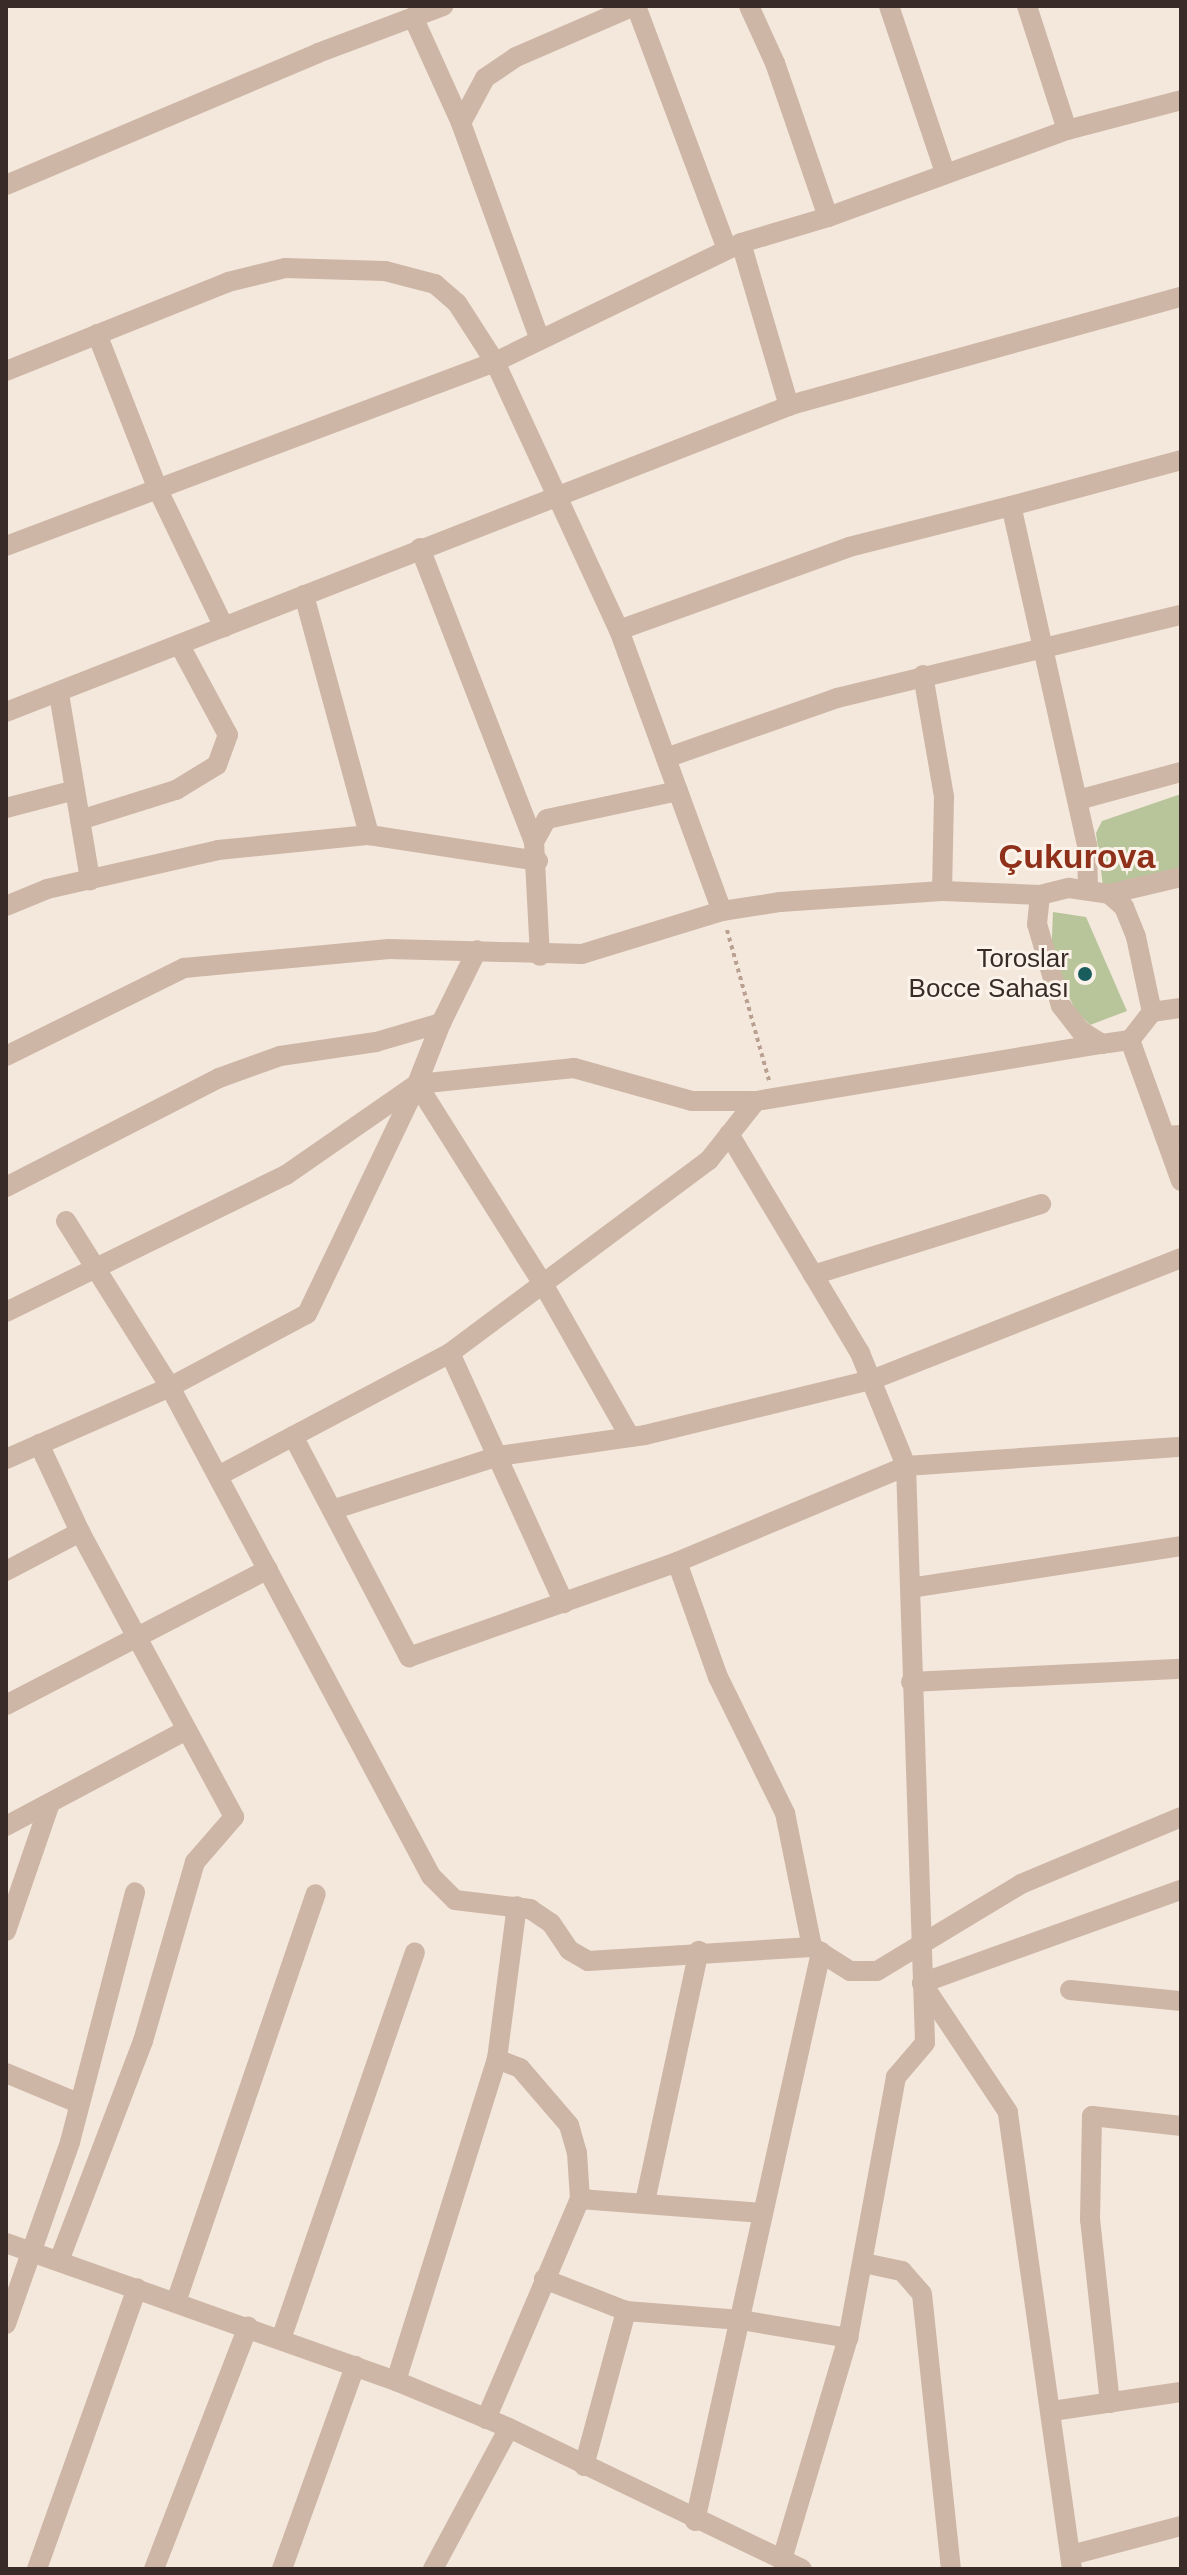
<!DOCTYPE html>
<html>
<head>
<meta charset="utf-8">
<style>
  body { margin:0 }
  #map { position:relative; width:1187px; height:2575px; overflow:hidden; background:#f4e7dc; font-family:Helvetica,sans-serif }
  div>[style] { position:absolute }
  .green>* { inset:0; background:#b8c59a }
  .path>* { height:4px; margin-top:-2px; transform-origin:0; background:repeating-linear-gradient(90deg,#b9a090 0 4px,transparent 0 8px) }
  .minor>* { height:20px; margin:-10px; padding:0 10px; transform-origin:10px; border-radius:10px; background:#cdb6a6 }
  .tertiary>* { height:20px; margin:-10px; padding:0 10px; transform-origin:10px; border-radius:10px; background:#cdb6a6 }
  .dots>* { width:22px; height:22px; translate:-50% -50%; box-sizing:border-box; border:4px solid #fbf2e9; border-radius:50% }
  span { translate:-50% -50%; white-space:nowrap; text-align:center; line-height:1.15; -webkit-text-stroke:6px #fbf2e9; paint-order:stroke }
  .poi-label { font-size:26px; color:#392c28 }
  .right { translate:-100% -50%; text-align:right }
  .district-label { font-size:34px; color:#8f301a; font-weight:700 }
  .frame { position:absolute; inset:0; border:8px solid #392c28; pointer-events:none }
</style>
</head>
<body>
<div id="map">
  <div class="green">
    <i style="clip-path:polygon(1181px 794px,1181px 878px,1103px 886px,1096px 833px,1102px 821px)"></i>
    <i style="clip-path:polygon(1053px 912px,1086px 917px,1127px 1011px,1090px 1025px,1076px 1011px,1051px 961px)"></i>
  </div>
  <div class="path">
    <i style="left:727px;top:930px;width:156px;rotate:74.4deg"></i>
  </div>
  <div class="minor">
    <i style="left:636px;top:6px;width:259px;rotate:69.5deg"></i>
    <i style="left:749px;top:6px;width:63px;rotate:65.5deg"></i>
    <i style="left:775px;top:63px;width:163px;rotate:71deg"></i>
    <i style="left:889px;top:6px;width:175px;rotate:71.4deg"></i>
    <i style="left:1027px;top:6px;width:130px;rotate:72.1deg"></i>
    <i style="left:413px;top:17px;width:116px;rotate:65.6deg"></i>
    <i style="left:461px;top:123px;width:231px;rotate:70deg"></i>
    <i style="left:461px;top:123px;width:51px;rotate:-61.9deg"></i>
    <i style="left:485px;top:78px;width:37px;rotate:-34deg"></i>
    <i style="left:516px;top:57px;width:129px;rotate:-23.4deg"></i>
    <i style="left:6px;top:185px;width:339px;rotate:-22.9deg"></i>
    <i style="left:318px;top:53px;width:134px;rotate:-20.6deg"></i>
    <i style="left:741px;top:243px;width:170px;rotate:73.6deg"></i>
    <i style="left:97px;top:334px;width:170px;rotate:68.6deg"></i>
    <i style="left:159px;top:492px;width:150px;rotate:64.3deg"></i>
    <i style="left:6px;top:371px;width:239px;rotate:-21.8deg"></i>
    <i style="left:228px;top:282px;width:59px;rotate:-13.8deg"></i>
    <i style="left:285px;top:268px;width:100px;rotate:1.7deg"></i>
    <i style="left:385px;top:271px;width:52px;rotate:14.6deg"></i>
    <i style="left:435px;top:284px;width:29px;rotate:41deg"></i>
    <i style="left:457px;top:303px;width:70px;rotate:57.2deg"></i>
    <i style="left:495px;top:362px;width:295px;rotate:65.2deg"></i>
    <i style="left:619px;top:630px;width:299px;rotate:69.9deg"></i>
    <i style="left:6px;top:546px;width:522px;rotate:-20.62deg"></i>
    <i style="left:495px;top:362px;width:273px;rotate:-25.8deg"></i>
    <i style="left:741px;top:243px;width:91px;rotate:-16.6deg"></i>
    <i style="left:828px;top:217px;width:254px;rotate:-20deg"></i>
    <i style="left:1067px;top:130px;width:118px;rotate:-14.7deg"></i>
    <i style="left:420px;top:548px;width:315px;rotate:68.8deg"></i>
    <i style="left:534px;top:842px;width:114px;rotate:87deg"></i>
    <i style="left:304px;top:595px;width:249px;rotate:74.8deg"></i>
    <i style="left:619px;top:630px;width:245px;rotate:-19.8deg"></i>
    <i style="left:849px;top:547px;width:167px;rotate:-14.2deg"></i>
    <i style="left:923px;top:675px;width:124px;rotate:80.2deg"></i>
    <i style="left:944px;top:797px;width:94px;rotate:91.2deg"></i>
    <i style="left:59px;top:694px;width:189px;rotate:80.5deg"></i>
    <i style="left:666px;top:758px;width:181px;rotate:-19.3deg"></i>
    <i style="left:837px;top:698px;width:354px;rotate:-13.6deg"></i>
    <i style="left:6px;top:808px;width:71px;rotate:-14.6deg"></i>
    <i style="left:80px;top:820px;width:101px;rotate:-17.4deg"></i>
    <i style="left:176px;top:790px;width:48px;rotate:-31.4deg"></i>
    <i style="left:217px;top:765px;width:32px;rotate:-70deg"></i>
    <i style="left:228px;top:735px;width:101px;rotate:-118.3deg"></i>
    <i style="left:534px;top:842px;width:26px;rotate:-61deg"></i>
    <i style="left:547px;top:819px;width:134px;rotate:-12.1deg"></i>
    <i style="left:6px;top:906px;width:44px;rotate:-22.5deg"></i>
    <i style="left:47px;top:889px;width:175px;rotate:-12.8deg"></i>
    <i style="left:218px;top:850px;width:152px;rotate:-5.7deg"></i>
    <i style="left:369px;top:835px;width:171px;rotate:8.7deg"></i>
    <i style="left:1152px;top:1012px;width:29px;rotate:-8deg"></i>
    <i style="left:6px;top:1056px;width:199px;rotate:-26.3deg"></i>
    <i style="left:184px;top:968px;width:206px;rotate:-5.3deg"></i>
    <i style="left:389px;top:949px;width:193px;rotate:1.5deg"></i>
    <i style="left:582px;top:954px;width:146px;rotate:-17.1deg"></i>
    <i style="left:722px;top:911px;width:59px;rotate:-8.8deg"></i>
    <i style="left:780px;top:902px;width:162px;rotate:-3.9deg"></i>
    <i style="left:942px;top:891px;width:98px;rotate:2.3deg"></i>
    <i style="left:729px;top:1134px;width:255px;rotate:59.1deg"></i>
    <i style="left:860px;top:1353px;width:122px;rotate:67.8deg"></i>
    <i style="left:906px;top:1466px;width:577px;rotate:88.11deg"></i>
    <i style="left:925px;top:2043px;width:45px;rotate:130.5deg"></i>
    <i style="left:896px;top:2077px;width:265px;rotate:100.4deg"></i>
    <i style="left:848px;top:2338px;width:232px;rotate:106.6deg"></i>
    <i style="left:1165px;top:1136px;width:16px;rotate:-4deg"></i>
    <i style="left:6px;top:1187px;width:239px;rotate:-27.1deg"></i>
    <i style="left:219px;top:1078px;width:65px;rotate:-19.8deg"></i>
    <i style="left:280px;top:1056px;width:97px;rotate:-8.3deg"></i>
    <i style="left:376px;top:1042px;width:68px;rotate:-16.3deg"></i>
    <i style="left:441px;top:1023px;width:81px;rotate:-63.7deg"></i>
    <i style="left:66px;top:1221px;width:196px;rotate:57.9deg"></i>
    <i style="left:170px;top:1387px;width:554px;rotate:61.91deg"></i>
    <i style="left:431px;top:1876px;width:34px;rotate:45deg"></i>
    <i style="left:455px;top:1900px;width:76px;rotate:6.8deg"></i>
    <i style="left:530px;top:1909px;width:25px;rotate:34deg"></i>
    <i style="left:551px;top:1923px;width:32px;rotate:56deg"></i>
    <i style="left:569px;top:1950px;width:22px;rotate:30deg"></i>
    <i style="left:588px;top:1961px;width:224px;rotate:-3.6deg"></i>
    <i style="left:812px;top:1947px;width:45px;rotate:32.3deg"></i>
    <i style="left:850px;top:1971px;width:27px"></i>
    <i style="left:877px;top:1971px;width:168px;rotate:-31.1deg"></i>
    <i style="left:1021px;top:1884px;width:173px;rotate:-22.7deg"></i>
    <i style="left:813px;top:1275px;width:239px;rotate:-17.3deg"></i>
    <i style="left:6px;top:1312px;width:312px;rotate:-26.1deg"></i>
    <i style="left:286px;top:1175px;width:160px;rotate:-34.8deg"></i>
    <i style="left:417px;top:1084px;width:66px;rotate:-68.5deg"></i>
    <i style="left:450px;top:1353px;width:275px;rotate:65.5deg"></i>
    <i style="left:293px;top:1436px;width:250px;rotate:62.3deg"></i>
    <i style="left:409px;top:1657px;width:284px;rotate:-19.5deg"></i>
    <i style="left:677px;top:1562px;width:248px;rotate:-22.7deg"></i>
    <i style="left:906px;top:1466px;width:276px;rotate:-4deg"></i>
    <i style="left:630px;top:1437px;width:176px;rotate:-119.6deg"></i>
    <i style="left:543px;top:1284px;width:236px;rotate:-122.2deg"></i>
    <i style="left:417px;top:1084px;width:158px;rotate:-5.8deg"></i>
    <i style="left:574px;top:1068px;width:123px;rotate:15.6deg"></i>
    <i style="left:692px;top:1101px;width:64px"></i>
    <i style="left:756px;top:1101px;width:351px;rotate:-9.4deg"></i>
    <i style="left:39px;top:1444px;width:97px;rotate:65deg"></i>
    <i style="left:80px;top:1532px;width:324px;rotate:61.6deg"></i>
    <i style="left:234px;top:1817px;width:60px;rotate:130.9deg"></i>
    <i style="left:195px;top:1862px;width:186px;rotate:106.2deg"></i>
    <i style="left:143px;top:2041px;width:235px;rotate:110.9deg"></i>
    <i style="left:6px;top:1459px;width:179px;rotate:-23.7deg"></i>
    <i style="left:170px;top:1387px;width:155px;rotate:-28.1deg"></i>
    <i style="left:307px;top:1314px;width:255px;rotate:-64.4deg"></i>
    <i style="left:218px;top:1476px;width:263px;rotate:-27.9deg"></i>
    <i style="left:450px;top:1353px;width:323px;rotate:-36.7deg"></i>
    <i style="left:709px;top:1160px;width:75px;rotate:-51.5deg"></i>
    <i style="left:332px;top:1510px;width:175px;rotate:-18deg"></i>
    <i style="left:498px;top:1456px;width:148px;rotate:-8.1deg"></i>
    <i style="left:645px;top:1435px;width:236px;rotate:-13.7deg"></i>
    <i style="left:874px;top:1379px;width:330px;rotate:-21.5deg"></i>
    <i style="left:677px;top:1562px;width:122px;rotate:70.4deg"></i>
    <i style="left:718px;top:1677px;width:152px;rotate:63.8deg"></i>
    <i style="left:785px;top:1813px;width:137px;rotate:78.6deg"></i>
    <i style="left:6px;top:1571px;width:84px;rotate:-27.8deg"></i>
    <i style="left:910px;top:1588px;width:274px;rotate:-8.8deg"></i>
    <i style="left:911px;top:1682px;width:270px;rotate:-2.8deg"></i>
    <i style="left:6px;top:1705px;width:295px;rotate:-27.4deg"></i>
    <i style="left:6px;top:1826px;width:203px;rotate:-28deg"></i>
    <i style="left:6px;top:1931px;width:135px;rotate:-71deg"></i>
    <i style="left:1070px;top:1990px;width:112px;rotate:5.7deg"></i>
    <i style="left:6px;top:2073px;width:78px;rotate:22.6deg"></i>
    <i style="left:580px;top:2199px;width:183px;rotate:4.4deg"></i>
    <i style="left:645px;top:2202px;width:257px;rotate:-77.9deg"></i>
    <i style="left:6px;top:2243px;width:414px;rotate:19.5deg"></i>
    <i style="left:396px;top:2381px;width:122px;rotate:22.6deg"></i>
    <i style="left:509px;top:2428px;width:325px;rotate:25.7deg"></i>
    <i style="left:864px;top:2263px;width:39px;rotate:12deg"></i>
    <i style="left:902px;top:2271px;width:30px;rotate:49deg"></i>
    <i style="left:922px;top:2294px;width:277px;rotate:84deg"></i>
    <i style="left:544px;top:2279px;width:88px;rotate:21.3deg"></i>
    <i style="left:626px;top:2311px;width:115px;rotate:4.5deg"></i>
    <i style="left:741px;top:2320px;width:109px;rotate:9.5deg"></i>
    <i style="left:176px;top:2302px;width:431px;rotate:-71.1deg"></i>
    <i style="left:6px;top:2324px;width:193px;rotate:-70.6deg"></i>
    <i style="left:70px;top:2142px;width:258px;rotate:-75.4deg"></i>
    <i style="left:281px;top:2339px;width:409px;rotate:-70.9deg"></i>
    <i style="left:396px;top:2381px;width:337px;rotate:-72.6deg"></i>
    <i style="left:497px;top:2059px;width:154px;rotate:-82.6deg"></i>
    <i style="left:1110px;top:2403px;width:184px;rotate:-96.2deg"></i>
    <i style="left:1090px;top:2220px;width:104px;rotate:-88.9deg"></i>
    <i style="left:1092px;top:2116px;width:90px;rotate:6.4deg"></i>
    <i style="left:1052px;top:2411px;width:130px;rotate:-8.4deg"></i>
    <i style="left:486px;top:2419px;width:239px;rotate:-66.9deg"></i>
    <i style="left:580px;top:2199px;width:46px;rotate:-93.7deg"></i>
    <i style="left:577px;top:2153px;width:29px;rotate:-106deg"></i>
    <i style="left:569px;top:2125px;width:75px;rotate:-130.7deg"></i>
    <i style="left:520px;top:2068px;width:25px;rotate:-159deg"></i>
    <i style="left:584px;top:2466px;width:161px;rotate:-74.8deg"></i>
    <i style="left:695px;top:2521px;width:583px;rotate:-77.51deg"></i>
    <i style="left:1071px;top:2555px;width:114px;rotate:-14.8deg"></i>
    <i style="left:37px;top:2569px;width:298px;rotate:-70.4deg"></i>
    <i style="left:154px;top:2569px;width:260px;rotate:-68.8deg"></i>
    <i style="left:282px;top:2569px;width:216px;rotate:-70.2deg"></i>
    <i style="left:433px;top:2569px;width:160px;rotate:-61.7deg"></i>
    <i style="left:1072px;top:2569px;width:461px;rotate:-98deg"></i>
    <i style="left:1008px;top:2112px;width:155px;rotate:-123.7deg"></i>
    <i style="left:922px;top:1983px;width:275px;rotate:-19.8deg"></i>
  </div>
  <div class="tertiary">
    <i style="left:6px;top:712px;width:846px;rotate:-21.35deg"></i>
    <i style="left:794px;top:404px;width:402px;rotate:-15.5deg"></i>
    <i style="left:1078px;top:800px;width:107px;rotate:-15.2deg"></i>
    <i style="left:1069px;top:888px;width:40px;rotate:8.5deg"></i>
    <i style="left:1109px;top:894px;width:20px;rotate:41deg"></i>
    <i style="left:1124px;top:907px;width:32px;rotate:68deg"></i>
    <i style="left:1136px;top:937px;width:77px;rotate:78deg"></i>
    <i style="left:1152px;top:1012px;width:36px;rotate:128deg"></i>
    <i style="left:1130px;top:1040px;width:28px;rotate:172deg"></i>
    <i style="left:1102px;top:1044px;width:26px;rotate:-148deg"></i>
    <i style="left:1080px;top:1030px;width:31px;rotate:-128deg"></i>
    <i style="left:1061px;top:1006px;width:85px;rotate:-106.3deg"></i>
    <i style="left:1037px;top:924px;width:29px;rotate:-84deg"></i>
    <i style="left:1040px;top:895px;width:30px;rotate:-14deg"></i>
    <i style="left:1088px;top:889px;width:44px;rotate:-91.3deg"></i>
    <i style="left:1087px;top:845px;width:347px;rotate:-102.6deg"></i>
    <i style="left:1011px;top:506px;width:176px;rotate:-15.1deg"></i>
    <i style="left:1109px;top:894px;width:74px;rotate:-13.3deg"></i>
    <i style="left:1130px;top:1040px;width:150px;rotate:70.1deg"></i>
  </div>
  <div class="dots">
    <i style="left:1085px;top:974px;background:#195d5e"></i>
  </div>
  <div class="poi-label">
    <span class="right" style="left:1069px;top:974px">Toroslar<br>Bocce Sahası</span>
  </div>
  <div class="district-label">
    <span style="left:1077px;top:857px">Çukurova</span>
  </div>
  <div class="frame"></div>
</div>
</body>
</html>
